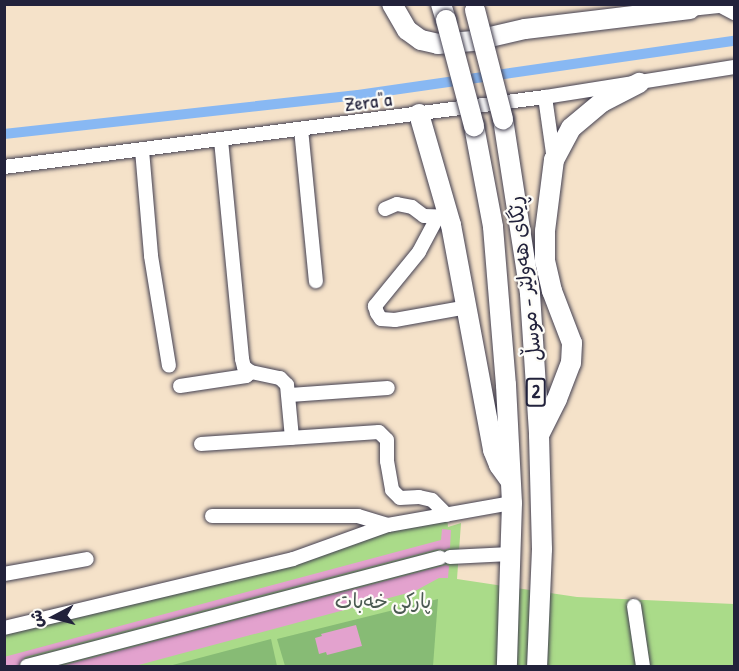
<!DOCTYPE html>
<html>
<head>
<meta charset="utf-8">
<style>
  body { margin:0 }
  #map { position:relative; width:739px; height:671px; overflow:hidden; background:#f5e2c9; font-family:"Patrick Hand","Playpen Sans Arabic",sans-serif }
  div>[style] { position:absolute }
  .green>* { inset:0; background:#aadb89 }
  .forest>* { inset:0; background:#87bb75 }
  .canal>* { height:10px; margin:-5px; padding:0 5px; transform-origin:5px; border-radius:5px; background:#88b8f3 }
  .building>* { inset:0; background:#e3a2ce }
  .roads { filter:drop-shadow(0 0 2px #423f50) drop-shadow(0 0 2px #423f50) }
  .minor>* { height:14px; margin:-7px; padding:0 7px; transform-origin:7px; border-radius:7px; background:#fff }
  .highway>* { height:20px; margin:-10px; padding:0 10px; transform-origin:10px; border-radius:10px; background:#fff }
  .bridges { filter:drop-shadow(0 0 2px #423f50) drop-shadow(0 0 2px #423f50) }
  .highway-bridge>* { height:20px; margin:-10px; padding:0 10px; transform-origin:10px; border-radius:10px; background:#fff }
  span { translate:-50% -50%; white-space:nowrap; text-align:center; line-height:1.15; -webkit-text-stroke:4.5px #fdfcf7; paint-order:stroke }
  .shield-label span { padding:2px 4px; background:#fdfcf7; border:2px solid; border-radius:4px; -webkit-text-stroke-width:0 }
  .shield-label { font-size:18px; color:#22223b; font-weight:700 }
  .street-label { font-size:20px; color:#22223b }
  .park-label { font-size:20px; color:#4b5a52 }
  .frame { position:absolute; inset:0; border:6px solid #22223b; pointer-events:none }
  .north { position:absolute; left:24px; top:587px; width:60px; height:60px; -webkit-text-stroke:4px #fdfcf7; paint-order:stroke; rotate:264deg; font-size:16px; font-weight:700; line-height:24px; text-align:center; color:#22223b }
  .north::after { content:''; display:block; margin:auto; width:21px; height:27px; background:#22223b; clip-path:polygon(50% 0,100% 100%,50% 72%,0 100%) }
</style>
</head>
<body>
<div id="map">
  <div class="green">
    <i style="clip-path:polygon(447px 515px,448px 527px,461px 523px,457px 579px,577px 597px,734px 604px,734px 666px,5px 666px,5px 629px)"></i>
  </div>
  <div class="forest">
    <i style="clip-path:polygon(438px 599px,433px 666px,285px 666px,277px 639px)"></i>
    <i style="clip-path:polygon(271px 639px,277px 666px,169px 666px)"></i>
  </div>
  <div class="canal">
    <i style="left:4px;top:134px;width:356px;rotate:-6.3deg"></i>
    <i style="left:358px;top:95px;width:380px;rotate:-8.2deg"></i>
  </div>
  <div class="building">
    <i style="clip-path:polygon(442px 529px,451px 530px,450px 548px,444px 550px,438px 549px,25px 657px,18px 666px,4px 666px,4px 657px,441px 540px)"></i>
    <i style="clip-path:polygon(446px 565px,449px 566px,448px 578px,439px 578px,415px 591px,135px 666px,61px 666px)"></i>
    <i style="clip-path:polygon(356px 625px,362px 646px,327px 655px,326px 652px,319px 654px,315px 638px,322px 636px,321px 634px)"></i>
  </div>
  <div class="roads">
    <div class="minor">
      <i style="left:690px;top:9px;width:31px;rotate:-6deg"></i>
      <i style="left:721px;top:6px;width:15px;rotate:28deg"></i>
      <i style="left:545px;top:97px;width:64px;rotate:81.9deg"></i>
      <i style="left:301px;top:129px;width:153px;rotate:84.4deg"></i>
      <i style="left:221px;top:140px;width:220px;rotate:84.5deg"></i>
      <i style="left:242px;top:359px;width:8px;rotate:76deg"></i>
      <i style="left:244px;top:367px;width:9px;rotate:36deg"></i>
      <i style="left:251px;top:372px;width:30px;rotate:12deg"></i>
      <i style="left:280px;top:378px;width:10px;rotate:45deg"></i>
      <i style="left:287px;top:385px;width:53px;rotate:84.6deg"></i>
      <i style="left:142px;top:150px;width:106px;rotate:85.1deg"></i>
      <i style="left:151px;top:256px;width:111px;rotate:80.7deg"></i>
      <i style="left:4px;top:167px;width:546px;rotate:-7.37deg"></i>
      <i style="left:545px;top:97px;width:191px;rotate:-9deg"></i>
      <i style="left:385px;top:209px;width:13px;rotate:-23deg"></i>
      <i style="left:397px;top:204px;width:15px;rotate:11deg"></i>
      <i style="left:412px;top:207px;width:15px;rotate:37deg"></i>
      <i style="left:424px;top:216px;width:23px;rotate:2deg"></i>
      <i style="left:437px;top:218px;width:38px;rotate:118deg"></i>
      <i style="left:419px;top:252px;width:70px;rotate:129.2deg"></i>
      <i style="left:375px;top:306px;width:7px;rotate:74deg"></i>
      <i style="left:377px;top:313px;width:7px;rotate:56deg"></i>
      <i style="left:381px;top:319px;width:14px;rotate:4deg"></i>
      <i style="left:395px;top:320px;width:73px;rotate:-10.2deg"></i>
      <i style="left:180px;top:386px;width:67px;rotate:-8.6deg"></i>
      <i style="left:246px;top:376px;width:6px;rotate:-39deg"></i>
      <i style="left:290px;top:395px;width:98px;rotate:-4.1deg"></i>
      <i style="left:201px;top:444px;width:178px;rotate:-3.9deg"></i>
      <i style="left:379px;top:432px;width:11px;rotate:45deg"></i>
      <i style="left:387px;top:440px;width:21px;rotate:90deg"></i>
      <i style="left:387px;top:461px;width:29px;rotate:80deg"></i>
      <i style="left:392px;top:490px;width:11px;rotate:45deg"></i>
      <i style="left:400px;top:498px;width:19px;rotate:-3deg"></i>
      <i style="left:419px;top:497px;width:13px;rotate:13deg"></i>
      <i style="left:432px;top:500px;width:21px;rotate:45deg"></i>
      <i style="left:212px;top:516px;width:146px"></i>
      <i style="left:358px;top:516px;width:31px;rotate:17deg"></i>
      <i style="left:450px;top:557px;width:60px;rotate:-2.9deg"></i>
      <i style="left:4px;top:574px;width:84px;rotate:-10.2deg"></i>
      <i style="left:634px;top:606px;width:61px;rotate:81.5deg"></i>
      <i style="left:4px;top:628px;width:297px;rotate:-13.4deg"></i>
      <i style="left:293px;top:559px;width:101px;rotate:-19.7deg"></i>
      <i style="left:388px;top:525px;width:126px;rotate:-10.1deg"></i>
      <i style="left:27px;top:666px;width:427px;rotate:-14.7deg"></i>
    </div>
    <div class="highway">
      <i style="left:392px;top:4px;width:30px;rotate:60deg"></i>
      <i style="left:407px;top:30px;width:17px;rotate:36deg"></i>
      <i style="left:421px;top:40px;width:17px;rotate:13deg"></i>
      <i style="left:438px;top:44px;width:35px;rotate:-5deg"></i>
      <i style="left:473px;top:41px;width:53px;rotate:-13deg"></i>
      <i style="left:525px;top:29px;width:166px;rotate:-6.9deg"></i>
      <i style="left:441px;top:4px;width:17px;rotate:73deg"></i>
      <i style="left:419px;top:114px;width:116px;rotate:73.9deg"></i>
      <i style="left:451px;top:225px;width:229px;rotate:79.4deg"></i>
      <i style="left:493px;top:450px;width:16px;rotate:68deg"></i>
      <i style="left:499px;top:465px;width:17px;rotate:54deg"></i>
      <i style="left:503px;top:119px;width:177px;rotate:81.2deg"></i>
      <i style="left:530px;top:294px;width:141px;rotate:86.3deg"></i>
      <i style="left:539px;top:435px;width:114px;rotate:88.5deg"></i>
      <i style="left:542px;top:549px;width:117px;rotate:92.4deg"></i>
      <i style="left:474px;top:126px;width:103px;rotate:79.3deg"></i>
      <i style="left:493px;top:227px;width:159px;rotate:85.3deg"></i>
      <i style="left:506px;top:385px;width:118px;rotate:87.1deg"></i>
      <i style="left:512px;top:503px;width:163px;rotate:91.8deg"></i>
      <i style="left:539px;top:435px;width:40px;rotate:-63.4deg"></i>
      <i style="left:557px;top:399px;width:39px;rotate:-69deg"></i>
      <i style="left:571px;top:363px;width:20px;rotate:-87deg"></i>
      <i style="left:572px;top:343px;width:56px;rotate:-111deg"></i>
      <i style="left:552px;top:291px;width:31px;rotate:-103deg"></i>
      <i style="left:545px;top:261px;width:30px;rotate:-90deg"></i>
      <i style="left:545px;top:231px;width:72px;rotate:-82.8deg"></i>
      <i style="left:554px;top:160px;width:36px;rotate:-62deg"></i>
      <i style="left:571px;top:128px;width:40px;rotate:-40deg"></i>
      <i style="left:602px;top:102px;width:42px;rotate:-27.2deg"></i>
    </div>
  </div>
  <div class="bridges">
    <div class="highway-bridge">
      <i style="left:475px;top:10px;width:113px;rotate:75.6deg"></i>
      <i style="left:446px;top:20px;width:110px;rotate:75.2deg"></i>
    </div>
  </div>
  <div class="shield-label">
    <span style="left:536px;top:392px">2</span>
  </div>
  <div class="street-label">
    <span style="left:368px;top:101px;rotate:-7deg">Zera"a</span>
    <span style="left:524px;top:279px;rotate:-97deg">ڕێگای هەولێر - موسڵ</span>
  </div>
  <div class="park-label">
    <span style="left:383px;top:600px">پارکی خەبات</span>
  </div>
  <div class="frame"></div>
  <div class="north">ش</div>
</div>
</body>
</html>
